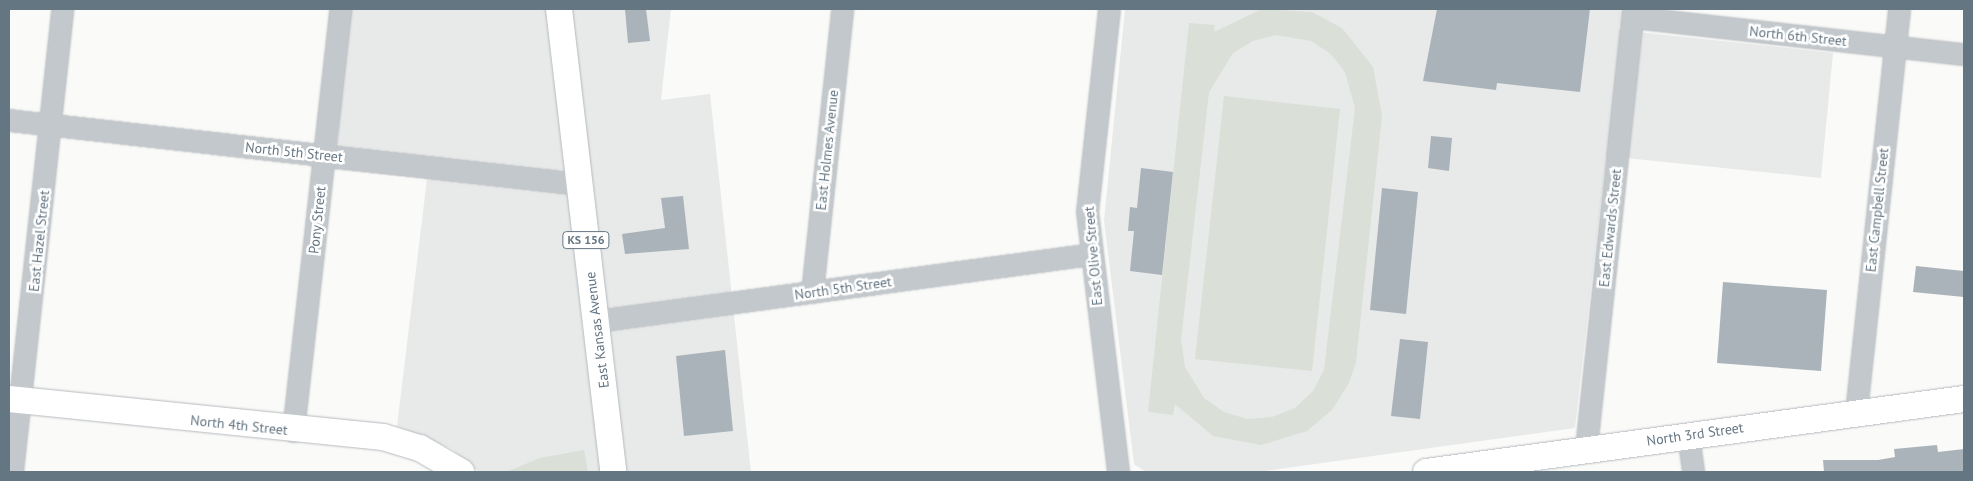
<!DOCTYPE html>
<html>
<head>
<meta charset="utf-8">
<style>
  body { margin:0 }
  #map { position:relative; width:1973px; height:481px; overflow:hidden; background:#fafaf8; font-family:"PT Sans",sans-serif }
  div>[style] { position:absolute }
  .built>* { inset:0; background:#e8e9e9 }
  .green>* { inset:0; background:#dadfd7 }
  .building>* { inset:0; background:#aab3b9 }
  .roads { filter:drop-shadow(0 0 1px #b5babe) drop-shadow(0 0 1px #b5babe) }
  .minor>* { height:21px; margin:-10.5px; padding:0 10.5px; transform-origin:10.5px; border-radius:10.5px; background:#c3c8cc }
  .major>* { height:26px; margin:-13px; padding:0 13px; transform-origin:13px; border-radius:13px; background:#fff }
  span { translate:-50% -50%; white-space:nowrap; text-align:center; line-height:1.15; -webkit-text-stroke:5px #fff; paint-order:stroke }
  .shield-label span { padding:1px 4px; background:#fff; border:1px solid; border-radius:4px; -webkit-text-stroke-width:0 }
  .shield-label { font-size:12px; color:#657683; font-weight:700 }
  .street-label { font-size:14px; color:#657683 }
  .frame { position:absolute; inset:0; border:10px solid #657683; pointer-events:none }
</style>
</head>
<body>
<div id="map">
  <div class="built">
    <i style="clip-path:polygon(349px 9px,671px 9px,661px 100px,710px 94px,751px 472px,479px 472px,452px 449px,397px 426px,427px 179px,335px 170px)"></i>
    <i style="clip-path:polygon(1125px 9px,1621px 9px,1619px 30px,1833px 53px,1821px 178px,1606px 156px,1575px 428px,1258px 472px,1146px 472px,1134px 464px,1104px 221px)"></i>
  </div>
  <div class="green">
    <i style="clip-path:polygon(evenodd,1262px 9px,1312px 12px,1342px 28px,1373px 67px,1382px 116px,1356px 362px,1349px 383px,1332px 410px,1307px 431px,1261px 445px,1213px 436px,1175px 404px,1173px 415px,1148px 412px,1189px 23px,1215px 25px,1214px 32px,1262px 9px,1276px 35px,1311px 41px,1331px 54px,1345px 72px,1355px 108px,1324px 370px,1313px 391px,1295px 408px,1272px 417px,1247px 419px,1224px 412px,1204px 398px,1185px 367px,1181px 340px,1209px 92px,1233px 53px,1253px 41px,1276px 35px)"></i>
    <i style="clip-path:polygon(1224px 96px,1340px 109px,1312px 371px,1195px 359px)"></i>
    <i style="clip-path:polygon(584px 450px,588px 472px,506px 472px,540px 458px)"></i>
  </div>
  <div class="building">
    <i style="clip-path:polygon(625px 9px,646px 9px,650px 41px,628px 43px)"></i>
    <i style="clip-path:polygon(1437px 9px,1590px 9px,1580px 92px,1497px 83px,1496px 90px,1423px 81px)"></i>
    <i style="clip-path:polygon(1431px 136px,1452px 138px,1449px 171px,1428px 168px)"></i>
    <i style="clip-path:polygon(1141px 168px,1173px 172px,1162px 275px,1130px 271px,1134px 231px,1128px 231px,1130px 207px,1137px 208px)"></i>
    <i style="clip-path:polygon(1382px 188px,1418px 192px,1406px 314px,1370px 310px)"></i>
    <i style="clip-path:polygon(683px 196px,689px 249px,625px 254px,622px 234px,665px 228px,661px 198px)"></i>
    <i style="clip-path:polygon(1916px 266px,1964px 271px,1964px 297px,1913px 292px)"></i>
    <i style="clip-path:polygon(1723px 282px,1827px 290px,1821px 371px,1717px 363px)"></i>
    <i style="clip-path:polygon(1400px 339px,1428px 342px,1420px 419px,1391px 416px)"></i>
    <i style="clip-path:polygon(725px 350px,733px 431px,684px 436px,676px 356px)"></i>
    <i style="clip-path:polygon(1937px 445px,1938px 452px,1964px 449px,1964px 471px,1824px 472px,1823px 460px,1878px 460px,1895px 457px,1894px 449px)"></i>
  </div>
  <div class="roads">
    <div class="minor">
      <i style="left:1109px;top:9px;width:203px;rotate:96.2deg"></i>
      <i style="left:1087px;top:211px;width:263px;rotate:83.2deg"></i>
      <i style="left:1632px;top:17px;width:334px;rotate:6.4deg"></i>
      <i style="left:9px;top:120px;width:575px;rotate:6.4deg"></i>
      <i style="left:812px;top:292px;width:285px;rotate:-83.9deg"></i>
      <i style="left:596px;top:321px;width:499px;rotate:-7.7deg"></i>
      <i style="left:1856px;top:412px;width:405px;rotate:-83.9deg"></i>
      <i style="left:293px;top:431px;width:425px;rotate:-83.6deg"></i>
      <i style="left:1688px;top:435px;width:37px;rotate:82deg"></i>
      <i style="left:1586px;top:448px;width:442px;rotate:-83.9deg"></i>
      <i style="left:12px;top:472px;width:466px;rotate:-83.8deg"></i>
    </div>
    <div class="major">
      <i style="left:559px;top:9px;width:466px;rotate:83.3deg"></i>
      <i style="left:9px;top:399px;width:376px;rotate:5.8deg"></i>
      <i style="left:383px;top:437px;width:39px;rotate:17deg"></i>
      <i style="left:420px;top:448px;width:48px;rotate:30.3deg"></i>
      <i style="left:1426px;top:472px;width:543px;rotate:-7.73deg"></i>
    </div>
  </div>
  <div class="shield-label">
    <span style="left:586px;top:240px">KS 156</span>
  </div>
  <div class="street-label">
    <span style="left:1798px;top:36px;rotate:6deg">North 6th Street</span>
    <span style="left:827px;top:150px;rotate:-84deg">East Holmes Avenue</span>
    <span style="left:294px;top:152px;rotate:6deg">North 5th Street</span>
    <span style="left:1877px;top:210px;rotate:-84deg">East Campbell Street</span>
    <span style="left:317px;top:220px;rotate:-84deg">Pony Street</span>
    <span style="left:1610px;top:228px;rotate:-84deg">East Edwards Street</span>
    <span style="left:39px;top:241px;rotate:-84deg">East Hazel Street</span>
    <span style="left:1093px;top:256px;rotate:-95deg">East Olive Street</span>
    <span style="left:843px;top:288px;rotate:-8deg">North 5th Street</span>
    <span style="left:597px;top:330px;rotate:-97deg">East Kansas Avenue</span>
    <span style="left:239px;top:425px;rotate:6deg">North 4th Street</span>
    <span style="left:1695px;top:434px;rotate:-8deg">North 3rd Street</span>
  </div>
  <div class="frame"></div>
</div>
</body>
</html>
